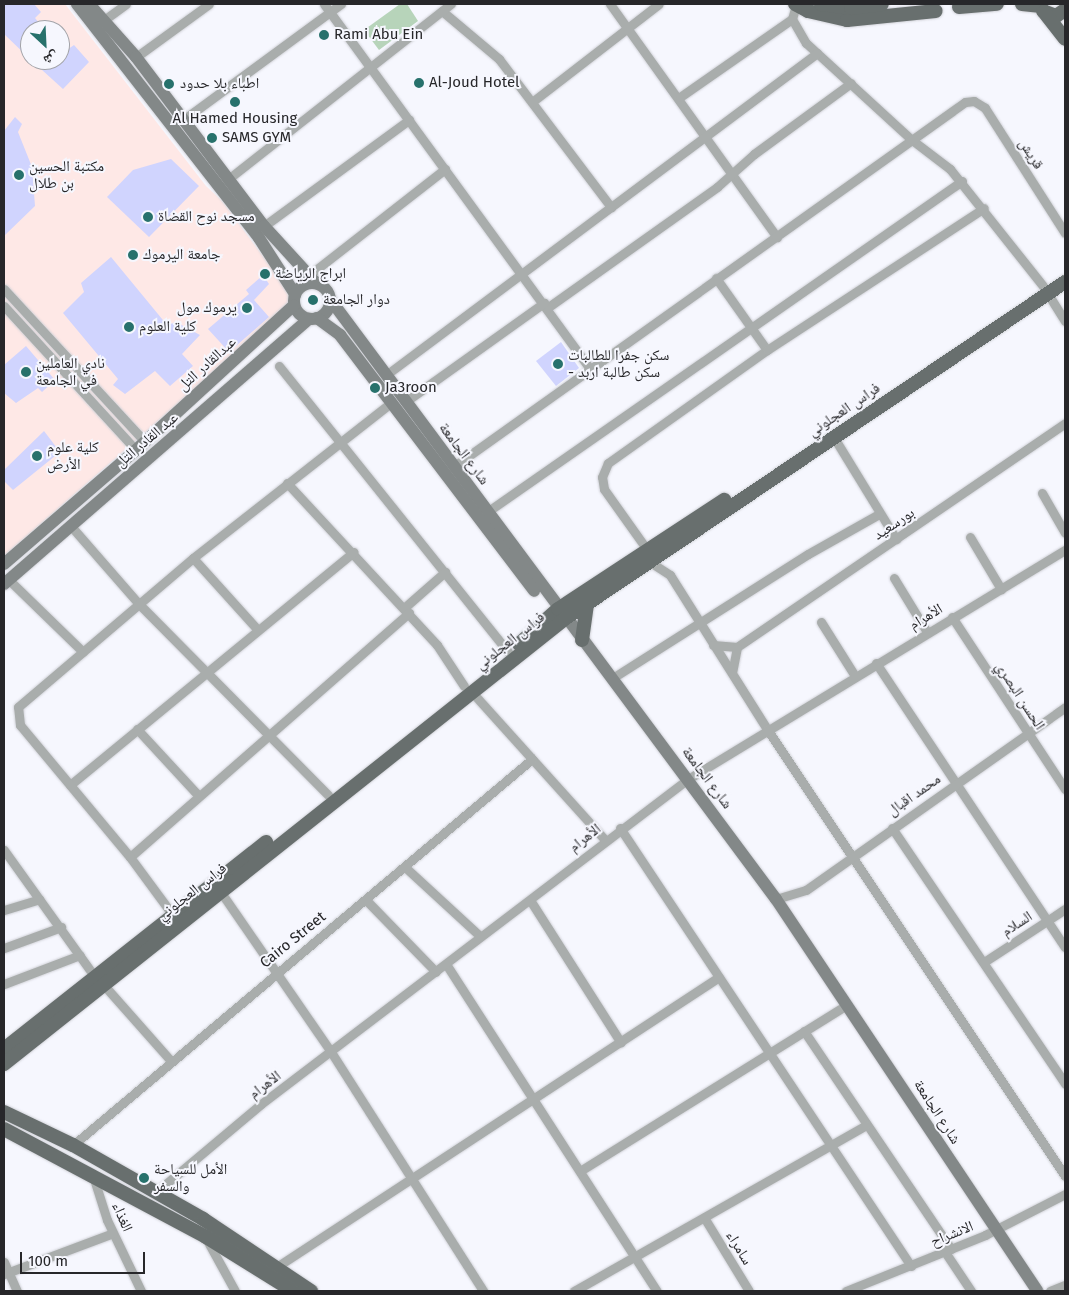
<!DOCTYPE html>
<html>
<head>
<meta charset="utf-8">
<style>
  body { margin:0 }
  #map { position:relative; width:1069px; height:1295px; overflow:hidden; background:#f6f7fe; font-family:"Fira Sans","Noto Naskh Arabic",sans-serif }
  div>[style] { position:absolute }
  .education>* { inset:0; background:#fee8e6 }
  .green>* { inset:0; background:#b7d4ba }
  .building>* { inset:0; background:#d0d4fe }
  .roads { filter:drop-shadow(0 0 1px #d1d2d8) drop-shadow(0 0 1px #d1d2d8) }
  .minor>* { height:9px; margin:-4.5px; padding:0 4.5px; transform-origin:4.5px; border-radius:4.5px; background:#a9adac }
  .secondary>* { height:12px; margin:-6px; padding:0 6px; transform-origin:6px; border-radius:6px; background:#838888 }
  .secondary>.ring { margin:-6px; padding:0; box-sizing:content-box; background:none; border:12px solid #838888; border-radius:50% }
  .primary>* { height:14px; margin:-7px; padding:0 7px; transform-origin:7px; border-radius:7px; background:#686f6e }
  .dots>* { width:14px; height:14px; translate:-50% -50%; box-sizing:border-box; border:2px solid #f6f7fe; border-radius:50% }
  span { translate:-50% -50%; white-space:nowrap; text-align:center; line-height:1.15; -webkit-text-stroke:4px #f6f7fe; paint-order:stroke }
  .poi-label { font-size:15px; color:#27272a }
  .left { translate:0 -50%; text-align:left }
  .right { translate:-100% -50%; text-align:right }
  .street-label { font-size:15px; color:#27272a }
  .frame { position:absolute; inset:0; border:5px solid #27272a; pointer-events:none }
  .north { position:absolute; left:20px; top:20px; width:50px; height:50px; box-sizing:border-box; background:#f6f7fe; border:1px solid #a3a4a9; border-radius:50%; rotate:155deg; font-size:14px; font-weight:700; line-height:20px; text-align:center; color:#27272a }
  .north::after { content:''; display:block; margin:auto; width:18px; height:22px; background:#27716c; clip-path:polygon(50% 0,100% 100%,50% 72%,0 100%) }
  .scale { position:absolute; left:20px; top:1252px; width:125px; height:22px; box-sizing:border-box; border:2px solid #27272a; border-top:0; padding-left:6px; font-size:15px; line-height:18px; white-space:nowrap; color:#27272a; -webkit-text-stroke:4px #f6f7fe; paint-order:stroke }
</style>
</head>
<body>
<div id="map">
  <div class="education">
    <i style="clip-path:polygon(evenodd,4px 4px,65px 4px,206px 186px,222px 201px,290px 293px,290px 305px,4px 556px,4px 4px,30px 30px,60px 30px,60px 60px,30px 60px,30px 30px)"></i>
  </div>
  <div class="green">
    <i style="clip-path:polygon(400px 4px,407px 4px,418px 21px,379px 50px,364px 30px)"></i>
  </div>
  <div class="building">
    <i style="clip-path:polygon(4px 4px,34px 4px,41px 12px,35px 18px,45px 30px,30px 30px,30px 59px,4px 34px)"></i>
    <i style="clip-path:polygon(74px 45px,89px 62px,63px 89px,31px 60px,60px 60px,60px 46px,64px 52px)"></i>
    <i style="clip-path:polygon(15px 117px,22px 124px,18px 132px,32px 167px,35px 206px,4px 236px,4px 131px)"></i>
    <i style="clip-path:polygon(171px 159px,199px 186px,149px 237px,107px 197px,133px 170px)"></i>
    <i style="clip-path:polygon(111px 257px,167px 325px,176px 322px,200px 335px,182px 354px,193px 366px,170px 386px,155px 371px,125px 394px,113px 385px,118px 379px,63px 313px,84px 292px,81px 283px)"></i>
    <i style="clip-path:polygon(263px 275px,269px 284px,254px 300px,269px 317px,229px 352px,208px 329px,249px 294px,246px 290px)"></i>
    <i style="clip-path:polygon(561px 342px,579px 368px,556px 386px,536px 361px)"></i>
    <i style="clip-path:polygon(26px 346px,55px 380px,42px 392px,38px 388px,16px 403px,4px 393px,4px 365px)"></i>
    <i style="clip-path:polygon(44px 431px,60px 452px,13px 490px,4px 481px,4px 470px)"></i>
  </div>
  <div class="roads">
    <div class="minor">
      <i style="left:324px;top:4px;width:450px;rotate:53.9deg"></i>
      <i style="left:610px;top:4px;width:287px;rotate:54.4deg"></i>
      <i style="left:796px;top:5px;width:15px;rotate:106deg"></i>
      <i style="left:792px;top:19px;width:28px;rotate:60deg"></i>
      <i style="left:806px;top:43px;width:144px;rotate:42.5deg"></i>
      <i style="left:912px;top:140px;width:48px;rotate:37.3deg"></i>
      <i style="left:950px;top:169px;width:149px;rotate:51.5deg"></i>
      <i style="left:442px;top:11px;width:75px;rotate:40.1deg"></i>
      <i style="left:499px;top:59px;width:186px;rotate:52.9deg"></i>
      <i style="left:104px;top:20px;width:27px;rotate:-36deg"></i>
      <i style="left:136px;top:57px;width:90px;rotate:-36deg"></i>
      <i style="left:680px;top:97px;width:136px;rotate:-34.9deg"></i>
      <i style="left:532px;top:102px;width:160px;rotate:-37.7deg"></i>
      <i style="left:183px;top:120px;width:196px;rotate:-36.3deg"></i>
      <i style="left:227px;top:180px;width:285px;rotate:-38.2deg"></i>
      <i style="left:264px;top:226px;width:180px;rotate:-36.2deg"></i>
      <i style="left:308px;top:276px;width:174px;rotate:-38deg"></i>
      <i style="left:716px;top:278px;width:88px;rotate:54.7deg"></i>
      <i style="left:4px;top:289px;width:208px;rotate:47.3deg"></i>
      <i style="left:1048px;top:294px;width:32px;rotate:58deg"></i>
      <i style="left:4px;top:306px;width:195px;rotate:47.5deg"></i>
      <i style="left:547px;top:308px;width:209px;rotate:-35.4deg"></i>
      <i style="left:717px;top:187px;width:50px;rotate:-41.7deg"></i>
      <i style="left:754px;top:154px;width:120px;rotate:-36.2deg"></i>
      <i style="left:279px;top:366px;width:366px;rotate:51.3deg"></i>
      <i style="left:386px;top:375px;width:538px;rotate:-36.76deg"></i>
      <i style="left:405px;top:402px;width:171px;rotate:-35.5deg"></i>
      <i style="left:833px;top:436px;width:121px;rotate:58.5deg"></i>
      <i style="left:453px;top:467px;width:629px;rotate:-35.48deg"></i>
      <i style="left:965px;top:102px;width:9px;rotate:-6deg"></i>
      <i style="left:974px;top:101px;width:13px;rotate:32deg"></i>
      <i style="left:985px;top:108px;width:148px;rotate:57.4deg"></i>
      <i style="left:287px;top:483px;width:221px;rotate:47.2deg"></i>
      <i style="left:437px;top:645px;width:49px;rotate:56.6deg"></i>
      <i style="left:1042px;top:493px;width:46px;rotate:60.1deg"></i>
      <i style="left:487px;top:512px;width:579px;rotate:-34.87deg"></i>
      <i style="left:70px;top:525px;width:105px;rotate:48.9deg"></i>
      <i style="left:139px;top:604px;width:269px;rotate:45.3deg"></i>
      <i style="left:970px;top:537px;width:61px;rotate:59.2deg"></i>
      <i style="left:648px;top:551px;width:76px;rotate:-125.4deg"></i>
      <i style="left:604px;top:489px;width:12px;rotate:-99deg"></i>
      <i style="left:602px;top:477px;width:15px;rotate:-67deg"></i>
      <i style="left:608px;top:463px;width:195px;rotate:-35.4deg"></i>
      <i style="left:767px;top:350px;width:259px;rotate:-33.2deg"></i>
      <i style="left:193px;top:558px;width:96px;rotate:48deg"></i>
      <i style="left:650px;top:562px;width:24px;rotate:33deg"></i>
      <i style="left:670px;top:575px;width:182px;rotate:57.8deg"></i>
      <i style="left:767px;top:729px;width:537px;rotate:56.31deg"></i>
      <i style="left:894px;top:578px;width:63px;rotate:58.6deg"></i>
      <i style="left:9px;top:580px;width:103px;rotate:44.2deg"></i>
      <i style="left:404px;top:608px;width:55px;rotate:-41.3deg"></i>
      <i style="left:952px;top:617px;width:206px;rotate:56.7deg"></i>
      <i style="left:821px;top:622px;width:64px;rotate:57.8deg"></i>
      <i style="left:713px;top:645px;width:24px;rotate:5deg"></i>
      <i style="left:737px;top:647px;width:397px;rotate:-34.3deg"></i>
      <i style="left:876px;top:663px;width:341px;rotate:56.4deg"></i>
      <i style="left:732px;top:673px;width:26px;rotate:-79deg"></i>
      <i style="left:611px;top:679px;width:233px;rotate:-32.4deg"></i>
      <i style="left:808px;top:554px;width:81px;rotate:-29.4deg"></i>
      <i style="left:471px;top:691px;width:200px;rotate:48deg"></i>
      <i style="left:137px;top:729px;width:90px;rotate:47.3deg"></i>
      <i style="left:70px;top:785px;width:367px;rotate:-39.4deg"></i>
      <i style="left:620px;top:828px;width:526px;rotate:56.4deg"></i>
      <i style="left:892px;top:828px;width:309px;rotate:55.9deg"></i>
      <i style="left:4px;top:850px;width:156px;rotate:54.4deg"></i>
      <i style="left:130px;top:857px;width:371px;rotate:-41.2deg"></i>
      <i style="left:406px;top:868px;width:100px;rotate:42.6deg"></i>
      <i style="left:220px;top:891px;width:196px;rotate:55.4deg"></i>
      <i style="left:331px;top:1052px;width:283px;rotate:57.5deg"></i>
      <i style="left:776px;top:899px;width:31px;rotate:-17deg"></i>
      <i style="left:806px;top:890px;width:317px;rotate:-35.2deg"></i>
      <i style="left:366px;top:900px;width:100px;rotate:45.8deg"></i>
      <i style="left:530px;top:900px;width:169px;rotate:57.5deg"></i>
      <i style="left:4px;top:910px;width:37px;rotate:-17deg"></i>
      <i style="left:172px;top:914px;width:71px;rotate:-126.4deg"></i>
      <i style="left:130px;top:857px;width:172px;rotate:-129.8deg"></i>
      <i style="left:20px;top:725px;width:18px;rotate:-96deg"></i>
      <i style="left:18px;top:707px;width:230px;rotate:-40.4deg"></i>
      <i style="left:193px;top:558px;width:251px;rotate:-38.1deg"></i>
      <i style="left:4px;top:948px;width:61px;rotate:-20.2deg"></i>
      <i style="left:984px;top:962px;width:97px;rotate:-33.2deg"></i>
      <i style="left:446px;top:964px;width:389px;rotate:57.2deg"></i>
      <i style="left:102px;top:983px;width:104px;rotate:48.5deg"></i>
      <i style="left:4px;top:984px;width:81px;rotate:-20.9deg"></i>
      <i style="left:804px;top:1031px;width:263px;rotate:56deg"></i>
      <i style="left:73px;top:1145px;width:600px;rotate:-40.06deg"></i>
      <i style="left:580px;top:1171px;width:314px;rotate:-31.9deg"></i>
      <i style="left:94px;top:1179px;width:43px;rotate:72.4deg"></i>
      <i style="left:107px;top:1220px;width:79px;rotate:64.4deg"></i>
      <i style="left:155px;top:1193px;width:138px;rotate:-40deg"></i>
      <i style="left:261px;top:1104px;width:537px;rotate:-37.28deg"></i>
      <i style="left:688px;top:779px;width:441px;rotate:-31.3deg"></i>
      <i style="left:705px;top:1219px;width:84px;rotate:58.6deg"></i>
      <i style="left:207px;top:1240px;width:58px;rotate:61.2deg"></i>
      <i style="left:945px;top:1252px;width:47px;rotate:56.3deg"></i>
      <i style="left:4px;top:1262px;width:32px;rotate:66deg"></i>
      <i style="left:278px;top:1266px;width:527px;rotate:-33.24deg"></i>
      <i style="left:4px;top:1274px;width:116px;rotate:-20.6deg"></i>
      <i style="left:574px;top:1291px;width:336px;rotate:-29.6deg"></i>
      <i style="left:846px;top:1291px;width:150px;rotate:-21.9deg"></i>
      <i style="left:985px;top:1235px;width:90px;rotate:-27.1deg"></i>
      <i style="left:1050px;top:1291px;width:16px;rotate:-22deg"></i>
    </div>
    <div class="secondary">
      <i style="left:77px;top:4px;width:296px;rotate:52.1deg"></i>
      <i style="left:259px;top:238px;width:67px;rotate:57.3deg"></i>
      <i style="left:89px;top:4px;width:71px;rotate:48.4deg"></i>
      <i style="left:136px;top:57px;width:212px;rotate:52.9deg"></i>
      <i style="left:264px;top:226px;width:77px;rotate:47.6deg"></i>
      <i class="ring" style="left:294px;top:283px;width:24px;height:24px"></i>
      <i style="left:330px;top:299px;width:748px;rotate:53.38deg"></i>
      <i style="left:776px;top:899px;width:471px;rotate:56.3deg"></i>
      <i style="left:317px;top:318px;width:29px;rotate:36deg"></i>
      <i style="left:340px;top:335px;width:321px;rotate:52.8deg"></i>
      <i style="left:4px;top:564px;width:174px;rotate:-40.8deg"></i>
      <i style="left:136px;top:450px;width:214px;rotate:-42.5deg"></i>
      <i style="left:4px;top:584px;width:404px;rotate:-41deg"></i>
    </div>
    <div class="primary">
      <i style="left:795px;top:4px;width:15px;rotate:28deg"></i>
      <i style="left:808px;top:11px;width:40px;rotate:13deg"></i>
      <i style="left:847px;top:20px;width:89px;rotate:-5.8deg"></i>
      <i style="left:821px;top:4px;width:30px;rotate:8deg"></i>
      <i style="left:851px;top:8px;width:31px;rotate:-7deg"></i>
      <i style="left:1022px;top:4px;width:19px;rotate:6deg"></i>
      <i style="left:959px;top:7px;width:38px;rotate:-5deg"></i>
      <i style="left:1043px;top:11px;width:14px;rotate:21deg"></i>
      <i style="left:1056px;top:16px;width:11px;rotate:-34deg"></i>
      <i style="left:1044px;top:12px;width:34px;rotate:52deg"></i>
      <i style="left:582px;top:640px;width:36px;rotate:-82deg"></i>
      <i style="left:519px;top:644px;width:52px;rotate:-41.9deg"></i>
      <i style="left:558px;top:609px;width:199px;rotate:-33.3deg"></i>
      <i style="left:4px;top:1049px;width:334px;rotate:-38.3deg"></i>
      <i style="left:4px;top:1064px;width:717px;rotate:-38.44deg"></i>
      <i style="left:566px;top:618px;width:602px;rotate:-33.95deg"></i>
      <i style="left:4px;top:1112px;width:76px;rotate:25.6deg"></i>
      <i style="left:73px;top:1145px;width:150px;rotate:29.6deg"></i>
      <i style="left:203px;top:1219px;width:130px;rotate:33.7deg"></i>
      <i style="left:4px;top:1129px;width:229px;rotate:28.1deg"></i>
      <i style="left:206px;top:1237px;width:102px;rotate:31.8deg"></i>
    </div>
  </div>
  <div class="dots">
    <i style="left:324px;top:35px;background:#27716c"></i>
    <i style="left:419px;top:83px;background:#27716c"></i>
    <i style="left:169px;top:84px;background:#27716c"></i>
    <i style="left:235px;top:102px;background:#27716c"></i>
    <i style="left:212px;top:138px;background:#27716c"></i>
    <i style="left:19px;top:175px;background:#27716c"></i>
    <i style="left:148px;top:217px;background:#27716c"></i>
    <i style="left:133px;top:255px;background:#27716c"></i>
    <i style="left:265px;top:274px;background:#27716c"></i>
    <i style="left:313px;top:300px;background:#27716c"></i>
    <i style="left:247px;top:308px;background:#27716c"></i>
    <i style="left:129px;top:327px;background:#27716c"></i>
    <i style="left:558px;top:364px;background:#27716c"></i>
    <i style="left:26px;top:372px;background:#27716c"></i>
    <i style="left:375px;top:388px;background:#27716c"></i>
    <i style="left:37px;top:456px;background:#27716c"></i>
    <i style="left:144px;top:1178px;background:#27716c"></i>
  </div>
  <div class="poi-label">
    <span class="left" style="left:334px;top:35px">Rami Abu Ein</span>
    <span class="left" style="left:429px;top:83px">Al-Joud Hotel</span>
    <span class="left" style="left:180px;top:84px">اطباء بلا حدود</span>
    <span style="left:235px;top:119px">Al Hamed Housing</span>
    <span class="left" style="left:222px;top:138px">SAMS GYM</span>
    <span class="left" style="left:29px;top:175px">مكتبة الحسين<br>بن طلال</span>
    <span class="left" style="left:158px;top:217px">مسجد نوح القضاة</span>
    <span class="left" style="left:143px;top:255px">جامعة اليرموك</span>
    <span class="left" style="left:275px;top:274px">ابراج الرياضة</span>
    <span class="left" style="left:323px;top:300px">دوار الجامعة</span>
    <span class="right" style="left:237px;top:308px">يرموك مول</span>
    <span class="left" style="left:139px;top:327px">كلية العلوم</span>
    <span class="left" style="left:568px;top:364px">سكن جفرا للطالبات<br>- سكن طالبة اربد</span>
    <span class="left" style="left:36px;top:372px">نادي العاملين<br>في الجامعة</span>
    <span class="left" style="left:385px;top:388px">Ja3roon</span>
    <span class="left" style="left:47px;top:456px">كلية علوم<br>الأرض</span>
    <span class="left" style="left:154px;top:1178px">الأمل للسياحة<br>والسفر</span>
  </div>
  <div class="street-label">
    <span style="left:1031px;top:154px;rotate:58deg">قريش</span>
    <span style="left:207px;top:364px;rotate:-42deg">عبدالقادر التل</span>
    <span style="left:844px;top:410px;rotate:-34deg">فراس العجلوني</span>
    <span style="left:147px;top:440px;rotate:-40deg">عبد القادر التل</span>
    <span style="left:464px;top:454px;rotate:53deg">شارع الجامعة</span>
    <span style="left:894px;top:524px;rotate:-34deg">بورسعيد</span>
    <span style="left:926px;top:617px;rotate:-31deg">الأهرام</span>
    <span style="left:510px;top:641px;rotate:-38deg">فراس العجلوني</span>
    <span style="left:1020px;top:696px;rotate:57deg">الحسن البصري</span>
    <span style="left:707px;top:778px;rotate:53deg">شارع الجامعة</span>
    <span style="left:914px;top:795px;rotate:-35deg">محمد اقبال</span>
    <span style="left:585px;top:838px;rotate:-38deg">الأهرام</span>
    <span style="left:192px;top:892px;rotate:-38deg">فراس العجلوني</span>
    <span style="left:1017px;top:924px;rotate:-33deg">السلام</span>
    <span style="left:293px;top:940px;rotate:-39deg">Cairo Street</span>
    <span style="left:265px;top:1085px;rotate:-37deg">الأهرام</span>
    <span style="left:937px;top:1112px;rotate:57deg">شارع الجامعة</span>
    <span style="left:122px;top:1217px;rotate:67deg">الغذاء</span>
    <span style="left:952px;top:1234px;rotate:-22deg">الانشراح</span>
    <span style="left:739px;top:1248px;rotate:59deg">سامراء</span>
  </div>
  <div class="frame"></div>
  <div class="north">ش</div>
  <div class="scale">100 m</div>
</div>
</body>
</html>
